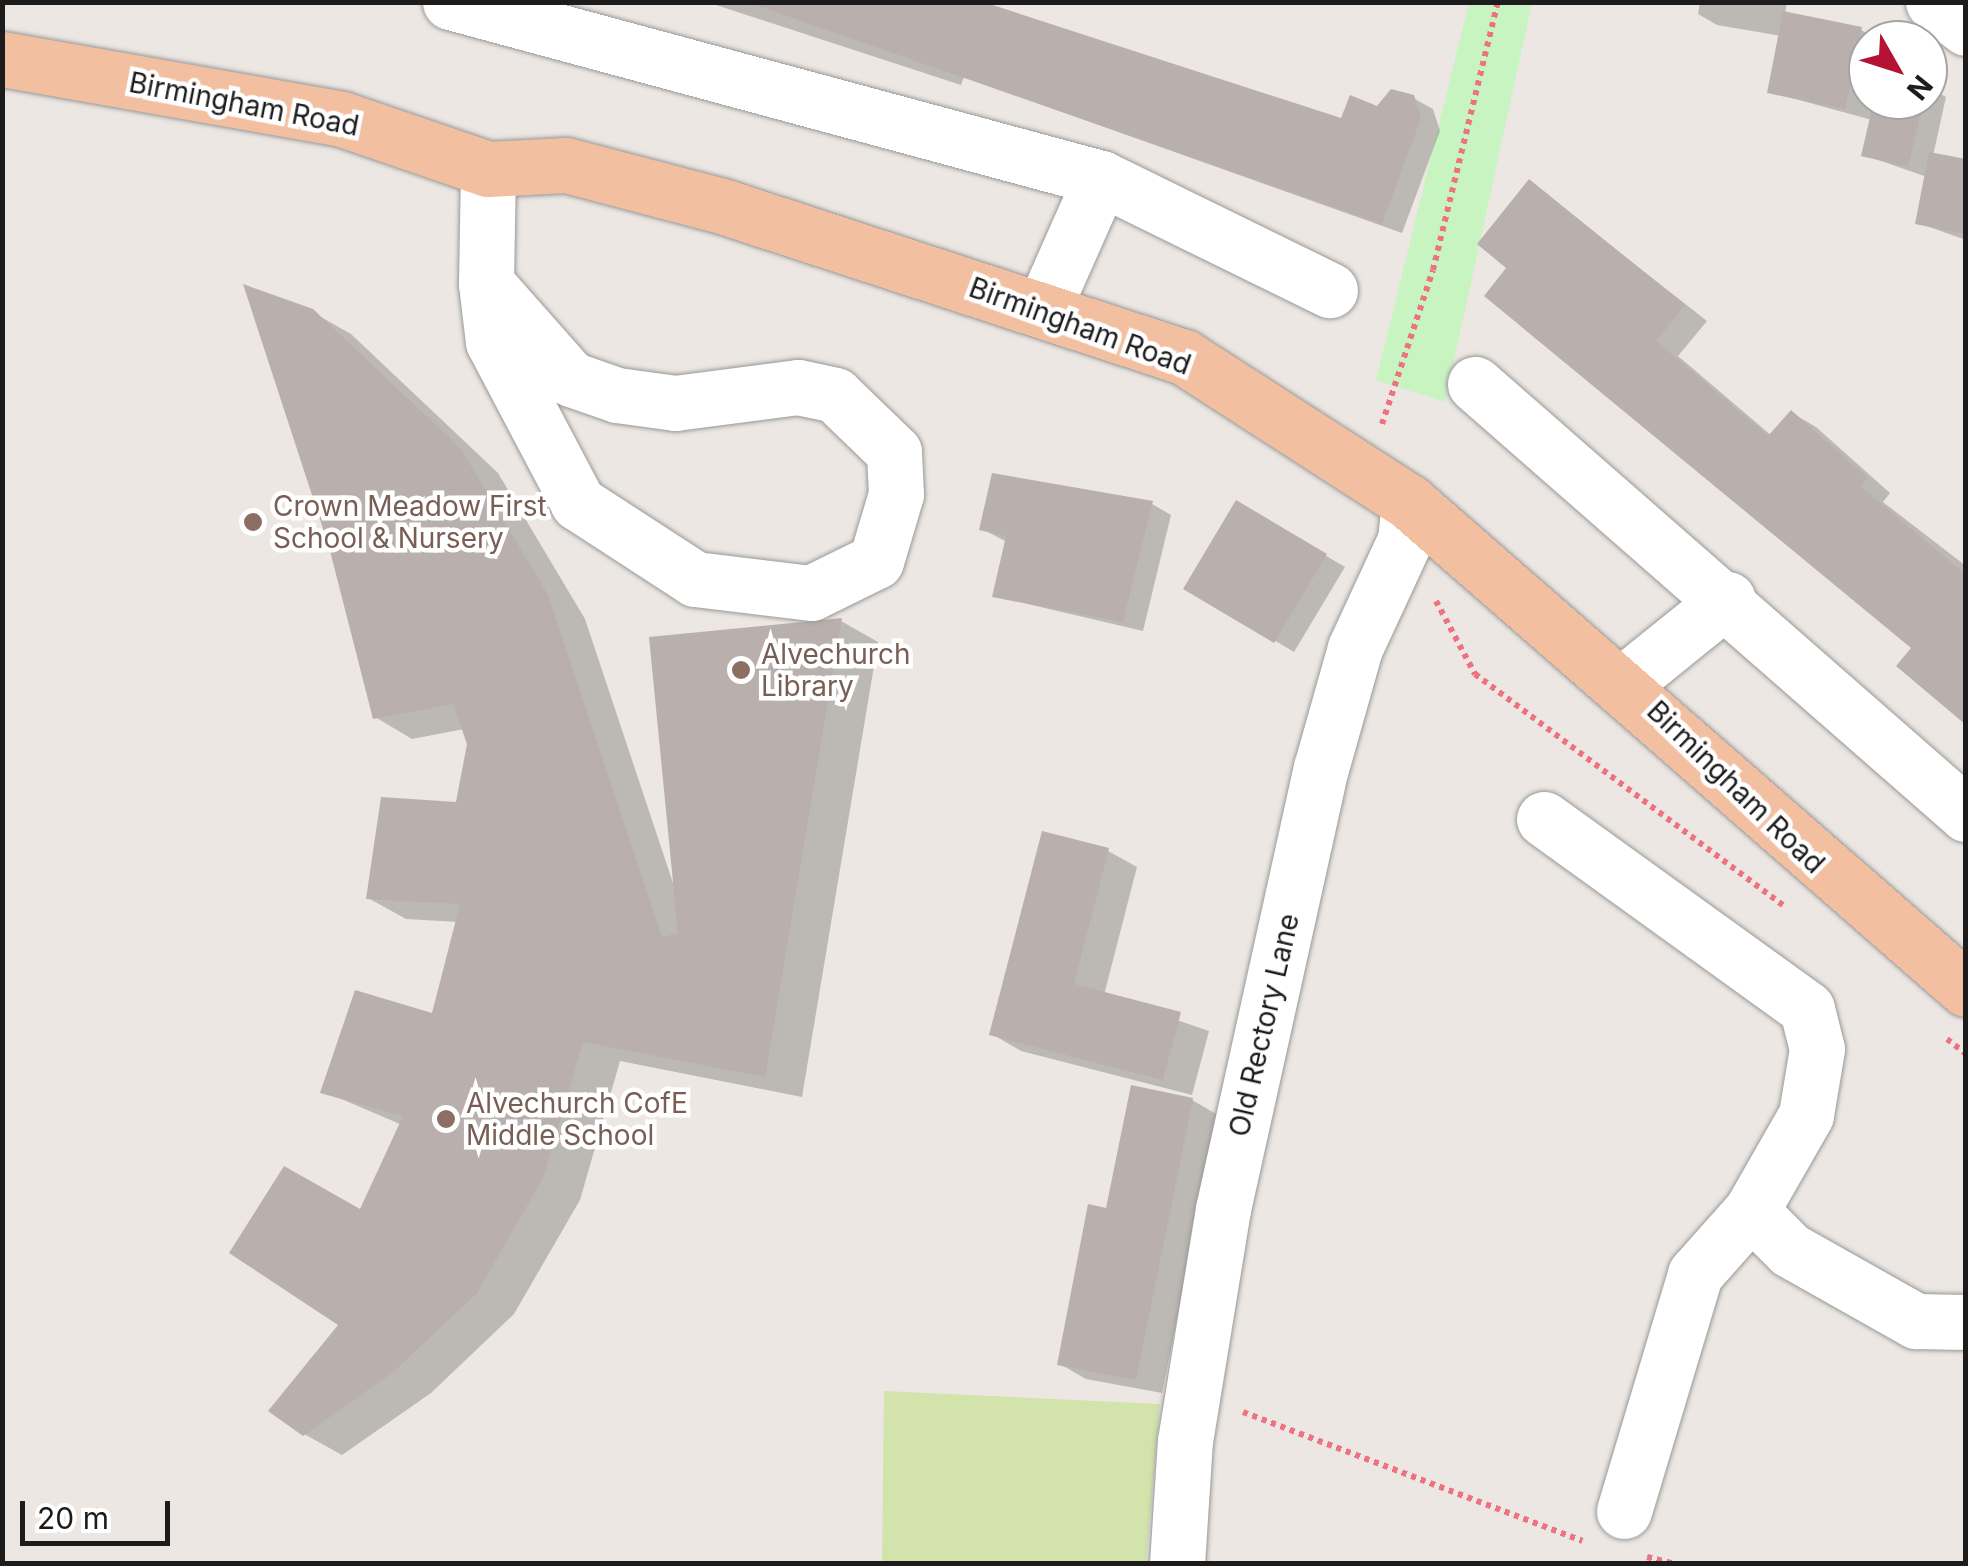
<!DOCTYPE html>
<html>
<head>
<meta charset="utf-8">
<style>
  body { margin:0 }
  #map { position:relative; width:1968px; height:1566px; overflow:hidden; background:#ece7e2; font-family:Inter,sans-serif }
  div>[style] { position:absolute }
  .grass>* { inset:0; background:#d2e3ac }
  .park>* { inset:0; background:#c8f4c2 }
  .shadow>* { inset:0; background:#0003 }
  .building>* { inset:0; background:#b9afac }
  .path>* { height:6px; margin-top:-3px; transform-origin:0; background:repeating-linear-gradient(90deg,#ec737f 0 5px,transparent 0 10px) }
  .roads { filter:drop-shadow(0 0 2px #999) drop-shadow(0 0 2px #999) }
  .minor>* { height:55px; margin:-27.5px; padding:0 27.5px; transform-origin:27.5px; border-radius:27.5px; background:#fff }
  .major>* { height:55px; margin:-27.5px; padding:0 27.5px; transform-origin:27.5px; border-radius:27.5px; background:#f3bfa1 }
  .dots>* { width:28px; height:28px; translate:-50% -50%; box-sizing:border-box; border:5px solid #fff; border-radius:50% }
  span { translate:-50% -50%; white-space:nowrap; text-align:center; line-height:1.15; -webkit-text-stroke:9px #fff; paint-order:stroke }
  .street-label { font-size:28px; color:#1c1c1c }
  .education-label { font-size:28px; color:#785e54 }
  .left { translate:0 -50%; text-align:left }
  .frame { position:absolute; inset:0; border:5px solid #1c1c1c; pointer-events:none }
  .north { position:absolute; left:1848px; top:20px; width:100px; height:100px; box-sizing:border-box; background:#fff; border:2px solid #a4a4a4; border-radius:50%; rotate:129deg; font-size:28px; font-weight:700; line-height:40px; text-align:center; color:#1c1c1c }
  .north::after { content:''; display:block; margin:auto; width:35px; height:45px; background:#b61233; clip-path:polygon(50% 0,100% 100%,50% 72%,0 100%) }
  .scale { position:absolute; left:20px; top:1501px; width:150px; height:45px; box-sizing:border-box; border:5px solid #1c1c1c; border-top:0; padding-left:12px; font-size:30px; line-height:35px; white-space:nowrap; color:#1c1c1c; -webkit-text-stroke:8px #fff; paint-order:stroke }
</style>
</head>
<body>
<div id="map">
  <div class="grass">
    <i style="clip-path:polygon(884px 1391px,1160px 1404px,1146px 1563px,882px 1563px)"></i>
  </div>
  <div class="park">
    <i style="clip-path:polygon(1469px 3px,1532px 3px,1445px 402px,1376px 380px)"></i>
  </div>
  <div class="shadow">
    <i style="clip-path:polygon(707px 2px,983px 2px,1343px 121px,1413px 98px,1433px 109px,1440px 131px,1402px 233px,964px 77px,961px 85px)"></i>
    <i style="clip-path:polygon(1700px 2px,1787px 2px,1785px 14px,1861px 30px,1879px 40px,1868px 40px,1868px 100px,1928px 100px,1928px 87px,1946px 97px,1933px 156px,1966px 162px,1966px 240px,1918px 223px,1927px 177px,1864px 155px,1872px 120px,1770px 92px,1781px 36px,1717px 25px,1698px 14px)"></i>
    <i style="clip-path:polygon(1530px 182px,1707px 321px,1678px 356px,1772px 436px,1792px 413px,1816px 427px,1890px 493px,1883px 502px,1966px 566px,1966px 722px,1915px 648px,1487px 295px,1510px 268px)"></i>
    <i style="clip-path:polygon(312px 312px,351px 334px,498px 473px,585px 619px,673px 883px,841px 621px,878px 642px,802px 1097px,620px 1061px,580px 1200px,514px 1314px,431px 1393px,342px 1455px,304px 1434px,341px 1325px,361px 1212px,402px 1125px,323px 1091px,434px 1016px,458px 922px,406px 919px,368px 898px,458px 805px,470px 744px,464px 729px,412px 739px,375px 717px)"></i>
    <i style="clip-path:polygon(1237px 503px,1345px 567px,1294px 652px,1186px 588px)"></i>
    <i style="clip-path:polygon(1152px 504px,1171px 515px,1143px 631px,994px 596px,1007px 542px,982px 529px)"></i>
    <i style="clip-path:polygon(1108px 851px,1137px 867px,1104px 995px,1209px 1031px,1192px 1095px,1021px 1051px,992px 1034px)"></i>
    <i style="clip-path:polygon(1192px 1100px,1218px 1115px,1162px 1393px,1086px 1379px,1060px 1364px,1108px 1211px)"></i>
  </div>
  <div class="building">
    <i style="clip-path:polygon(747px 2px,983px 2px,1341px 118px,1350px 95px,1377px 106px,1391px 89px,1414px 95px,1421px 118px,1382px 224px)"></i>
    <i style="clip-path:polygon(1783px 11px,1862px 27px,1845px 109px,1767px 93px)"></i>
    <i style="clip-path:polygon(1874px 100px,1924px 100px,1908px 167px,1861px 156px)"></i>
    <i style="clip-path:polygon(1929px 152px,1966px 159px,1966px 234px,1915px 224px)"></i>
    <i style="clip-path:polygon(1529px 179px,1685px 305px,1656px 341px,1768px 436px,1791px 410px,1868px 478px,1860px 486px,1966px 575px,1966px 725px,1896px 666px,1911px 648px,1484px 296px,1506px 268px,1477px 244px)"></i>
    <i style="clip-path:polygon(243px 284px,313px 309px,461px 449px,548px 595px,662px 937px,678px 933px,649px 637px,842px 618px,765px 1077px,583px 1042px,543px 1178px,477px 1293px,393px 1372px,303px 1436px,268px 1411px,338px 1325px,229px 1253px,284px 1166px,360px 1209px,403px 1116px,320px 1093px,355px 990px,432px 1013px,460px 904px,366px 899px,381px 797px,456px 802px,467px 744px,453px 704px,373px 719px,329px 547px)"></i>
    <i style="clip-path:polygon(992px 473px,1153px 501px,1123px 622px,992px 597px,1006px 536px,979px 530px)"></i>
    <i style="clip-path:polygon(1236px 500px,1327px 554px,1274px 643px,1183px 589px)"></i>
    <i style="clip-path:polygon(1042px 831px,1109px 848px,1074px 984px,1181px 1012px,1163px 1080px,989px 1035px)"></i>
    <i style="clip-path:polygon(1131px 1085px,1193px 1098px,1136px 1380px,1057px 1365px,1088px 1204px,1106px 1208px)"></i>
  </div>
  <div class="path">
    <i style="left:1382px;top:424px;width:162px;rotate:-71.7deg"></i>
    <i style="left:1433px;top:270px;width:276px;rotate:-76.4deg"></i>
    <i style="left:1436px;top:601px;width:83px;rotate:61.9deg"></i>
    <i style="left:1475px;top:674px;width:385px;rotate:36.9deg"></i>
    <i style="left:1947px;top:1039px;width:24px;rotate:38deg"></i>
    <i style="left:1243px;top:1412px;width:363px;rotate:20.8deg"></i>
    <i style="left:1647px;top:1557px;width:29px;rotate:14deg"></i>
  </div>
  <div class="roads">
    <div class="minor">
      <i style="left:450px;top:2px;width:674px;rotate:15.13deg"></i>
      <i style="left:1101px;top:178px;width:255px;rotate:26.1deg"></i>
      <i style="left:1933px;top:2px;width:42px;rotate:38.2deg"></i>
      <i style="left:486px;top:283px;width:128px;rotate:48.5deg"></i>
      <i style="left:571px;top:379px;width:49px;rotate:19.2deg"></i>
      <i style="left:617px;top:395px;width:59px;rotate:7.9deg"></i>
      <i style="left:675px;top:403px;width:124px;rotate:-7.4deg"></i>
      <i style="left:798px;top:387px;width:38px;rotate:12deg"></i>
      <i style="left:835px;top:395px;width:82px;rotate:44deg"></i>
      <i style="left:894px;top:452px;width:42px;rotate:87.3deg"></i>
      <i style="left:896px;top:494px;width:70px;rotate:106.6deg"></i>
      <i style="left:876px;top:561px;width:72px;rotate:153.8deg"></i>
      <i style="left:811px;top:593px;width:117px;rotate:-173.1deg"></i>
      <i style="left:695px;top:579px;width:140px;rotate:-147deg"></i>
      <i style="left:578px;top:503px;width:182px;rotate:-117.8deg"></i>
      <i style="left:493px;top:342px;width:59px;rotate:-96.8deg"></i>
      <i style="left:486px;top:283px;width:114px;rotate:-89deg"></i>
      <i style="left:1043px;top:309px;width:143px;rotate:-66.1deg"></i>
      <i style="left:1475px;top:384px;width:653px;rotate:41.21deg"></i>
      <i style="left:1625px;top:682px;width:132px;rotate:-38.9deg"></i>
      <i style="left:1544px;top:819px;width:324px;rotate:35.8deg"></i>
      <i style="left:1807px;top:1009px;width:41px;rotate:76deg"></i>
      <i style="left:1817px;top:1049px;width:67px;rotate:99.5deg"></i>
      <i style="left:1806px;top:1115px;width:111px;rotate:119.8deg"></i>
      <i style="left:1624px;top:1511px;width:247px;rotate:-73.3deg"></i>
      <i style="left:1695px;top:1274px;width:84px;rotate:-48.4deg"></i>
      <i style="left:1751px;top:1211px;width:55px;rotate:45deg"></i>
      <i style="left:1790px;top:1250px;width:145px;rotate:29.4deg"></i>
      <i style="left:1916px;top:1321px;width:50px;rotate:1.1deg"></i>
      <i style="left:1177px;top:1564px;width:123px;rotate:-86.3deg"></i>
      <i style="left:1185px;top:1441px;width:235px;rotate:-80.7deg"></i>
      <i style="left:1223px;top:1209px;width:452px;rotate:-77.5deg"></i>
      <i style="left:1321px;top:768px;width:125px;rotate:-74.2deg"></i>
      <i style="left:1355px;top:648px;width:119px;rotate:-65.2deg"></i>
      <i style="left:1405px;top:540px;width:38px;rotate:-84deg"></i>
    </div>
    <div class="major">
      <i style="left:2px;top:59px;width:345px;rotate:10deg"></i>
      <i style="left:342px;top:119px;width:154px;rotate:18.9deg"></i>
      <i style="left:488px;top:169px;width:78px;rotate:-2.9deg"></i>
      <i style="left:566px;top:165px;width:161px;rotate:14.7deg"></i>
      <i style="left:722px;top:206px;width:486px;rotate:18.1deg"></i>
      <i style="left:1184px;top:357px;width:268px;rotate:32.8deg"></i>
      <i style="left:1409px;top:502px;width:740px;rotate:41.16deg"></i>
    </div>
  </div>
  <div class="dots">
    <i style="left:253px;top:522px;background:#8d6e63"></i>
    <i style="left:741px;top:670px;background:#8d6e63"></i>
    <i style="left:446px;top:1119px;background:#8d6e63"></i>
  </div>
  <div class="street-label">
    <span style="left:244px;top:104px;rotate:11deg">Birmingham Road</span>
    <span style="left:1080px;top:326px;rotate:20deg">Birmingham Road</span>
    <span style="left:1736px;top:787px;rotate:44deg">Birmingham Road</span>
    <span style="left:1264px;top:1025px;rotate:-77deg">Old Rectory Lane</span>
  </div>
  <div class="education-label">
    <span class="left" style="left:273px;top:522px">Crown Meadow First<br>School &amp; Nursery</span>
    <span class="left" style="left:761px;top:670px">Alvechurch<br>Library</span>
    <span class="left" style="left:466px;top:1119px">Alvechurch CofE<br>Middle School</span>
  </div>
  <div class="frame"></div>
  <div class="north">N</div>
  <div class="scale">20 m</div>
</div>
</body>
</html>
